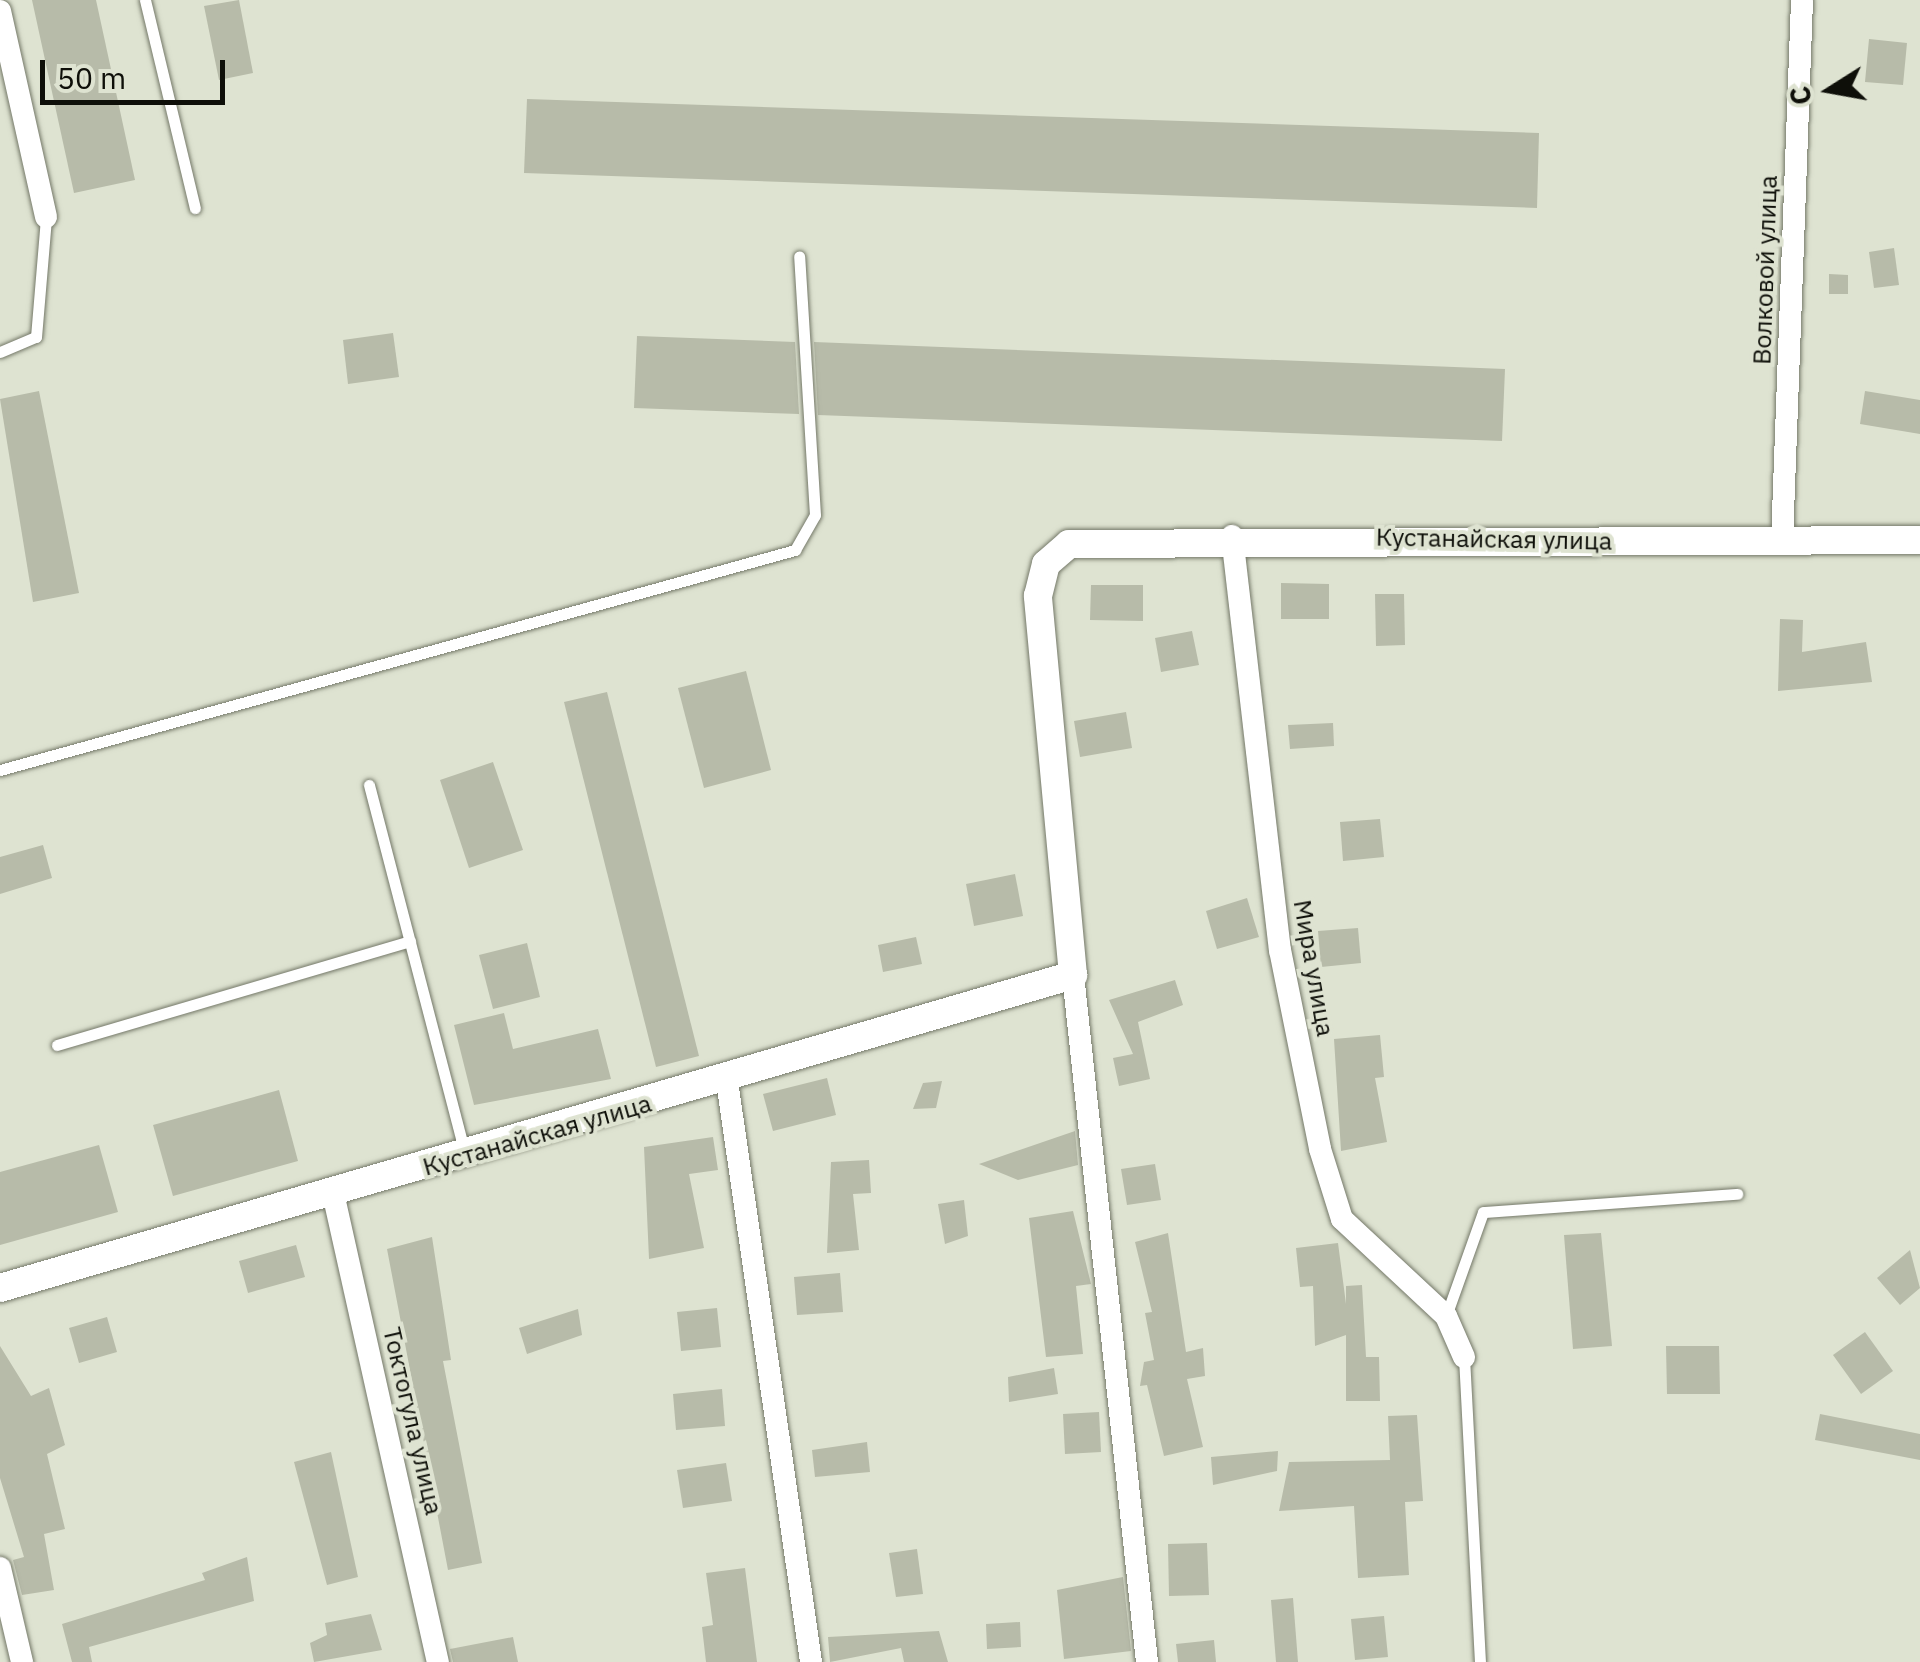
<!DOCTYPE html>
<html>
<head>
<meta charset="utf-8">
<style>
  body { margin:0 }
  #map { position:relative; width:1920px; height:1662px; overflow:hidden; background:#dee3d1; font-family:"IBM Plex Sans",sans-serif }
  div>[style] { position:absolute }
  .building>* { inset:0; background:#b7bba9 }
  .roads { filter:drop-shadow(0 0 2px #747868) drop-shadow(0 0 2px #747868) }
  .service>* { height:11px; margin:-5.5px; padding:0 5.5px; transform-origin:5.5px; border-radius:5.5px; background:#fff }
  .minor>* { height:22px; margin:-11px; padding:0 11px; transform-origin:11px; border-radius:11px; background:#fff }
  .tertiary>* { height:28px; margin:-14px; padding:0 14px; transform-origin:14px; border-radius:14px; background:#fff }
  span { translate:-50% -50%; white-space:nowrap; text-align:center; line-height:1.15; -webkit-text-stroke:8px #dee3d1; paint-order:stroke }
  .street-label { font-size:25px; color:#0e0f09 }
  .north { position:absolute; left:1780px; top:40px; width:100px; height:100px; -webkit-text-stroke:8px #dee3d1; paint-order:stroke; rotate:259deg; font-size:28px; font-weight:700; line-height:40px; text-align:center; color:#0e0f09 }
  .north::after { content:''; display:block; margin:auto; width:35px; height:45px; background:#0e0f09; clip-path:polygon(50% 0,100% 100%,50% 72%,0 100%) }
  .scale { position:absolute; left:40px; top:60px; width:185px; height:45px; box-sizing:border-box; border:5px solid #0e0f09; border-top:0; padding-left:12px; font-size:30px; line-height:35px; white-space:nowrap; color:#0e0f09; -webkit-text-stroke:8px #dee3d1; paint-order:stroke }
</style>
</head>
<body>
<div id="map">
  <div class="building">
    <i style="clip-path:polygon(32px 0,96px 0,135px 180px,74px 193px)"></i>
    <i style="clip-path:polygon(239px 0,253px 73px,219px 80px,204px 6px)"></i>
    <i style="clip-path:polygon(1869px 39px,1907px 43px,1903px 85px,1865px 82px)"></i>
    <i style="clip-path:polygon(527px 99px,1539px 133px,1537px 208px,524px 173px)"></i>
    <i style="clip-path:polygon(1894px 248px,1899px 285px,1874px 288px,1869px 252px)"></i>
    <i style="clip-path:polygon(1829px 274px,1848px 275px,1848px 294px,1829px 294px)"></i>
    <i style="clip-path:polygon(393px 333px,399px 377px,348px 384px,343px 340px)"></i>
    <i style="clip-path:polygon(637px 336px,795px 342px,799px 414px,634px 408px)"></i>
    <i style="clip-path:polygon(814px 342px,1505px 369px,1502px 441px,818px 415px)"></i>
    <i style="clip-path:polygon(39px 391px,79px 593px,33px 602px,0 399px)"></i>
    <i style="clip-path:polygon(1865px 391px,1920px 400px,1920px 434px,1860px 424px)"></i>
    <i style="clip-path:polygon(1281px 583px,1329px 584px,1329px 619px,1281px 619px)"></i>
    <i style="clip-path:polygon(1091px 585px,1143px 585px,1143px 621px,1090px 620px)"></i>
    <i style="clip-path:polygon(1375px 594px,1404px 594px,1405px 645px,1376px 646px)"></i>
    <i style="clip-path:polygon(1780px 619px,1803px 620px,1802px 652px,1866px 642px,1872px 682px,1778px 691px)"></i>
    <i style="clip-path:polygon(1192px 631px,1199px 665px,1161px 672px,1155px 638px)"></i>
    <i style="clip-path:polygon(746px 671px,771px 770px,704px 788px,678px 688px)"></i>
    <i style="clip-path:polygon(607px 692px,699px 1056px,656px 1067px,564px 702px)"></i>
    <i style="clip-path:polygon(1126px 712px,1132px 748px,1080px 757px,1074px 721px)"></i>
    <i style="clip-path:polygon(1333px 723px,1334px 746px,1290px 749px,1288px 725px)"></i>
    <i style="clip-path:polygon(493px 762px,523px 850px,469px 868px,440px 780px)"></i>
    <i style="clip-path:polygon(1380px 819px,1384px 857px,1343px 861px,1340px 822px)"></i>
    <i style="clip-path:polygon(43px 845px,52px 878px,0 894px,0 857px)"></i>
    <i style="clip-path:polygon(1015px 874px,1023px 916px,974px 926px,966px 884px)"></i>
    <i style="clip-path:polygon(1247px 898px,1259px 937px,1217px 949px,1206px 911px)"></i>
    <i style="clip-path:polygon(1358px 928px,1361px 963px,1321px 967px,1318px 931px)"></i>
    <i style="clip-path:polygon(916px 937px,922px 964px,883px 972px,878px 945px)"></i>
    <i style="clip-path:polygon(527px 943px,540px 997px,493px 1009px,479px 955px)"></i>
    <i style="clip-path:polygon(1175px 980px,1183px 1005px,1138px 1022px,1150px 1079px,1119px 1086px,1113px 1058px,1133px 1054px,1109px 1000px)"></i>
    <i style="clip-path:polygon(504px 1013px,513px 1049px,598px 1029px,611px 1079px,474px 1105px,454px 1025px)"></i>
    <i style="clip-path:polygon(1380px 1035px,1384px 1077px,1375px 1078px,1387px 1142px,1341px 1151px,1334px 1039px)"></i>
    <i style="clip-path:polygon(827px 1078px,836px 1115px,773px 1131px,763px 1094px)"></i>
    <i style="clip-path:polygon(942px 1081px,936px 1108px,913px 1109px,923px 1083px)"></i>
    <i style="clip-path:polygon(279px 1090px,298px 1161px,173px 1196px,153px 1125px)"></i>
    <i style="clip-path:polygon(1075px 1131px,1078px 1165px,1018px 1180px,979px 1164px)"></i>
    <i style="clip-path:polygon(713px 1137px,718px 1170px,689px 1174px,704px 1248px,649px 1259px,644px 1147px)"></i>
    <i style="clip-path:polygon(99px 1145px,118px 1212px,0 1245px,0 1172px)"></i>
    <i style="clip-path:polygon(869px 1160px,871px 1193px,853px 1194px,859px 1250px,827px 1253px,831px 1162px)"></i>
    <i style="clip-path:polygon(1155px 1164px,1161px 1200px,1127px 1205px,1121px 1169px)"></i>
    <i style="clip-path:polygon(964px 1200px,968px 1236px,945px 1244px,938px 1204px)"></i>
    <i style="clip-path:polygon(1073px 1211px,1091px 1284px,1076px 1286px,1083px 1354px,1046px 1357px,1029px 1218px)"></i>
    <i style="clip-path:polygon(1168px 1233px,1186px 1352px,1203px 1348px,1205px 1376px,1187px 1379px,1203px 1447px,1164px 1456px,1147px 1385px,1140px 1386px,1144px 1362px,1154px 1360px,1145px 1313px,1152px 1312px,1135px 1242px)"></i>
    <i style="clip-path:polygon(1601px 1233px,1612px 1346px,1573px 1349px,1564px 1235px)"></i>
    <i style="clip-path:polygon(432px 1237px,451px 1360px,443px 1361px,482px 1563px,448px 1570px,387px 1249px)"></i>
    <i style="clip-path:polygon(1338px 1243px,1346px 1304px,1346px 1286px,1362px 1285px,1366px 1357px,1379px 1357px,1380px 1401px,1346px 1401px,1346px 1335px,1315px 1346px,1313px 1286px,1300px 1287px,1296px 1248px)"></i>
    <i style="clip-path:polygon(296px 1245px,305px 1277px,248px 1293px,239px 1261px)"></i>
    <i style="clip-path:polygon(1910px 1250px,1920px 1288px,1900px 1305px,1877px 1278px)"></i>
    <i style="clip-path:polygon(840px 1273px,843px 1312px,797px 1315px,794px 1277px)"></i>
    <i style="clip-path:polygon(717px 1308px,721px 1347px,681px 1351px,677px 1312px)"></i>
    <i style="clip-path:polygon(578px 1309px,582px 1335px,527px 1354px,519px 1328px)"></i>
    <i style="clip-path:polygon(107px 1317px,117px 1352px,79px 1363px,69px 1328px)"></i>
    <i style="clip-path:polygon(1865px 1332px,1893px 1371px,1861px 1394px,1833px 1355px)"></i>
    <i style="clip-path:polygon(0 1346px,31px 1396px,49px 1388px,65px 1445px,47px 1454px,65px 1529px,44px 1534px,54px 1590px,22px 1595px,13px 1560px,24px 1557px,0 1478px)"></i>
    <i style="clip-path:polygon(1666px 1346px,1719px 1346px,1720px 1394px,1667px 1394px)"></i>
    <i style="clip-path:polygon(1054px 1368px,1058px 1394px,1009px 1402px,1008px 1377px)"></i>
    <i style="clip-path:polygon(722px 1389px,725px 1426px,676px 1430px,673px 1394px)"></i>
    <i style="clip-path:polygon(1099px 1412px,1101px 1452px,1065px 1454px,1063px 1414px)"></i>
    <i style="clip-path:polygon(1820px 1414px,1920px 1434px,1920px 1460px,1815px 1440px)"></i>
    <i style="clip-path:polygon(1417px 1415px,1423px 1501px,1405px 1502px,1409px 1575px,1358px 1578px,1354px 1506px,1279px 1511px,1289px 1462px,1390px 1460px,1388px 1416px)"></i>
    <i style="clip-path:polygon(867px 1442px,870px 1472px,815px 1477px,812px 1450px)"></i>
    <i style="clip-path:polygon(1278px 1451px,1277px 1471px,1213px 1485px,1211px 1457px)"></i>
    <i style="clip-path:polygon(331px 1452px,358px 1577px,327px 1585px,294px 1462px)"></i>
    <i style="clip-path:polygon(726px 1463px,732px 1501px,683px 1508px,677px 1470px)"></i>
    <i style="clip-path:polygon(1207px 1543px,1209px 1595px,1169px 1596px,1168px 1544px)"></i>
    <i style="clip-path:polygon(917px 1549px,923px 1594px,896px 1597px,889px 1553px)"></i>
    <i style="clip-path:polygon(247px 1557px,254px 1601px,89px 1647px,92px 1662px,72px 1662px,62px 1624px,205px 1580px,202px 1573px)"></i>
    <i style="clip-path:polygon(745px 1568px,757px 1662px,706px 1662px,702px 1627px,713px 1625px,706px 1573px)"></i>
    <i style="clip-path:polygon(1123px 1577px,1131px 1651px,1064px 1659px,1057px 1590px)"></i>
    <i style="clip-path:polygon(1293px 1598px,1298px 1662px,1276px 1662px,1271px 1600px)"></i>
    <i style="clip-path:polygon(371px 1614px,382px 1650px,314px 1662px,310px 1643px,327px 1635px,325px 1623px)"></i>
    <i style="clip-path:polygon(1384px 1616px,1388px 1657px,1355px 1660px,1351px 1619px)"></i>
    <i style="clip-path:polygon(1020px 1622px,1021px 1647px,987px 1649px,986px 1624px)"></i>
    <i style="clip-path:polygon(939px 1631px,948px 1662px,904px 1662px,901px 1648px,830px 1662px,828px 1637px)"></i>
    <i style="clip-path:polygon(513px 1637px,518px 1662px,453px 1662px,450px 1649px)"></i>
    <i style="clip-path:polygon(1214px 1640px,1216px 1662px,1178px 1662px,1176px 1644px)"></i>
  </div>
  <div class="roads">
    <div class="service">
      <i style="left:145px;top:0;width:214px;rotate:76.5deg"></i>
      <i style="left:0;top:352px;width:39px;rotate:-23deg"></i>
      <i style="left:36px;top:337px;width:120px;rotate:-85.2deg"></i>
      <i style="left:0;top:770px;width:825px;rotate:-15.47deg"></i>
      <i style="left:795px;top:550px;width:40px;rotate:-60.3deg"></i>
      <i style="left:815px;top:515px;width:259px;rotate:-93.5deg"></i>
      <i style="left:369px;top:785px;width:378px;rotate:75.4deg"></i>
      <i style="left:57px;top:1045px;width:368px;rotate:-16.4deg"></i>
      <i style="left:1446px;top:1316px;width:110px;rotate:-70.4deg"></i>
      <i style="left:1483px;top:1212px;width:255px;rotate:-4.1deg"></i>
      <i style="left:1464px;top:1357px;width:305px;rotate:87deg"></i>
    </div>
    <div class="minor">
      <i style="left:0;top:11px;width:211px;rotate:77.4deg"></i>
      <i style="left:1232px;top:536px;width:417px;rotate:83.4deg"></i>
      <i style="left:1280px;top:950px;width:203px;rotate:78.6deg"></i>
      <i style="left:1320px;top:1149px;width:73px;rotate:72.6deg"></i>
      <i style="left:1342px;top:1219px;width:142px;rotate:43deg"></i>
      <i style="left:1446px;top:1316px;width:45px;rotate:66.3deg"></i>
      <i style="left:1782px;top:541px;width:541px;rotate:-87.88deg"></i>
      <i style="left:1073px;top:975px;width:691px;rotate:83.85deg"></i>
      <i style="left:727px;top:1081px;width:587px;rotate:81.77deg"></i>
      <i style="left:333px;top:1193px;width:481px;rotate:77.4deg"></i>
      <i style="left:0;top:1568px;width:97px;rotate:76.8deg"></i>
    </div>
    <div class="tertiary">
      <i style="left:0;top:1288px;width:1118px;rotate:-16.26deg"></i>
      <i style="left:1073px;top:975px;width:381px;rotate:-95.3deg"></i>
      <i style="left:1038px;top:596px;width:33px;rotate:-76deg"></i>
      <i style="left:1046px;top:564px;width:30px;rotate:-41deg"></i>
      <i style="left:1069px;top:544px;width:851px;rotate:-0.27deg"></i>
    </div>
  </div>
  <div class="street-label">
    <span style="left:1765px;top:270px;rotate:-88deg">Волковой улица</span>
    <span style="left:1494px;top:539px;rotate:1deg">Кустанайская улица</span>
    <span style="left:1314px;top:968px;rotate:80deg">Мира улица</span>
    <span style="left:537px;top:1135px;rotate:-16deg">Кустанайская улица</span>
    <span style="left:413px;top:1421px;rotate:77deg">Токтогула улица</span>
  </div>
  <div class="north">С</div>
  <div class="scale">50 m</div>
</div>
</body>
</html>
